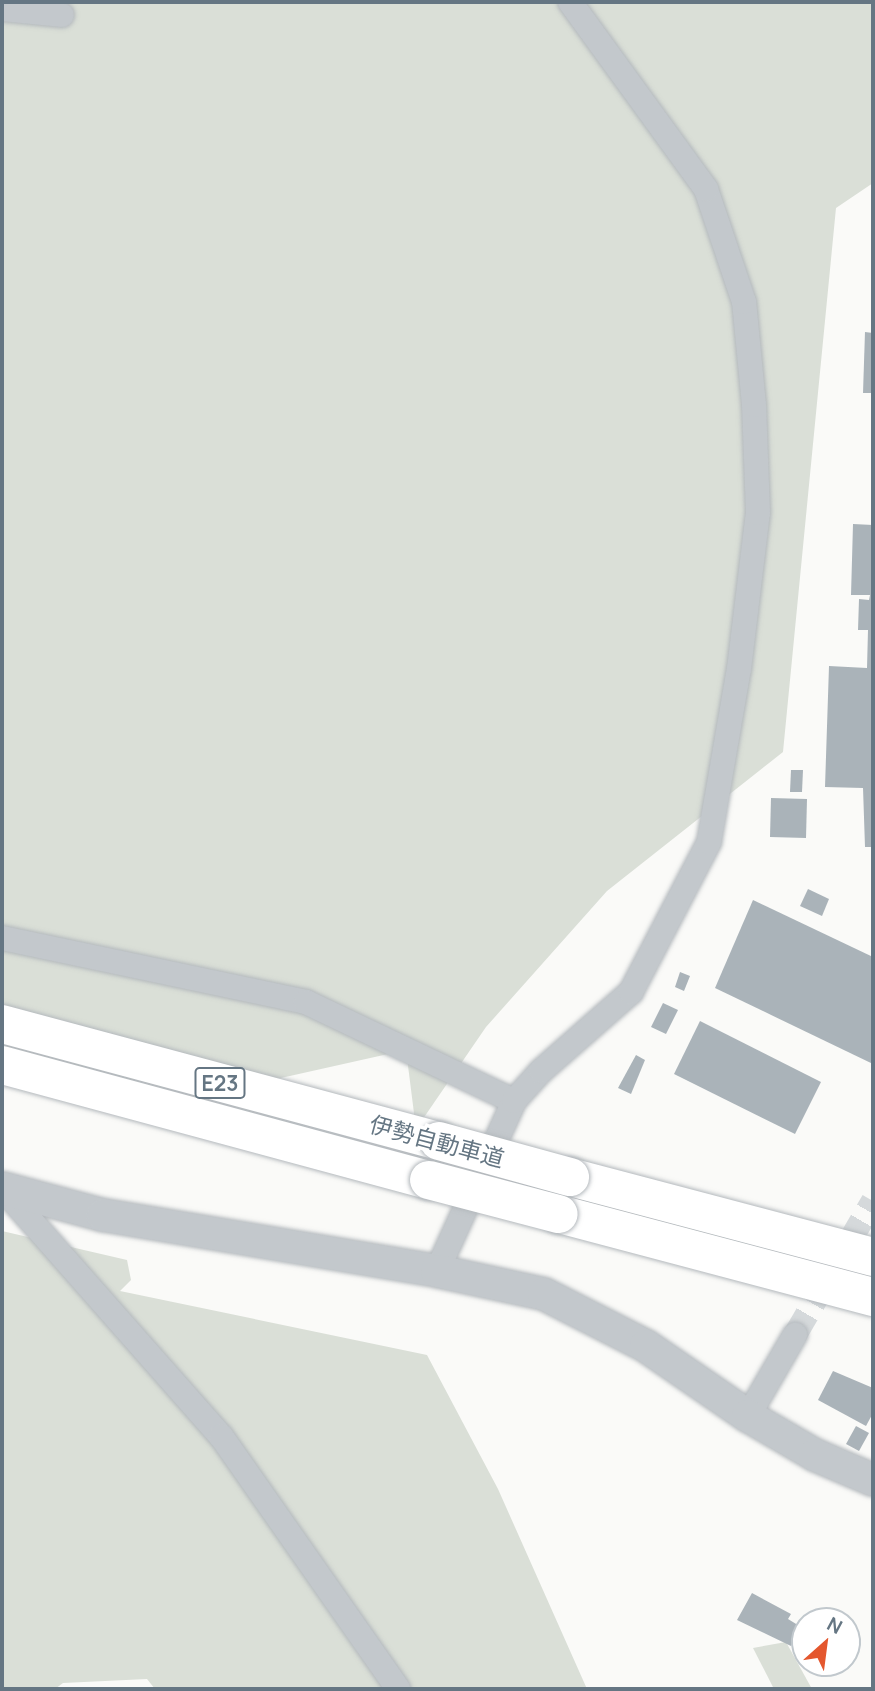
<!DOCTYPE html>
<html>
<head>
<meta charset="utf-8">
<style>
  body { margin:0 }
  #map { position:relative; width:875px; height:1691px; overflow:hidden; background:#fafaf8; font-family:Manrope,"Noto Sans JP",sans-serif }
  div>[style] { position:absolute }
  .green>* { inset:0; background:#dadfd7 }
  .building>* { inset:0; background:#aab3b9 }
  .minor-tunnel>* { height:24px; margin-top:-12px; transform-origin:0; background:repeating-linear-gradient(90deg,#d5d9db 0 24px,transparent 0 36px) }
  .roads { filter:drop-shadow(0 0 2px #b4b9bd) drop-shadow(0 0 2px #b4b9bd) }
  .minor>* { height:24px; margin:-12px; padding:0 12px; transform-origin:12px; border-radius:12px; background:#c3c8cc }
  .tertiary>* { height:32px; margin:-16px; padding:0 16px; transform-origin:16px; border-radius:16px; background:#c3c8cc }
  .motorway>* { height:38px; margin:-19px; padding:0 19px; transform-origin:19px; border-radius:19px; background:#fff }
  .bridges { filter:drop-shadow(0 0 2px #b4b9bd) drop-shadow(0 0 2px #b4b9bd) }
  .motorway-bridge>* { height:38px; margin:-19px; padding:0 19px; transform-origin:19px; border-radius:19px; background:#fff }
  span { translate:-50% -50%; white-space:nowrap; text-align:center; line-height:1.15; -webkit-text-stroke:7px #fff; paint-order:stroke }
  .shield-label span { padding:2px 5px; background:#fff; border:2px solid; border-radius:5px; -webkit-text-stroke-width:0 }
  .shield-label { font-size:21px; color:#657683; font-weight:700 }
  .street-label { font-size:23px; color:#657683 }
  .frame { position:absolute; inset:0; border:4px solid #657683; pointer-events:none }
  .north { position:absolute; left:791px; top:1607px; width:70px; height:70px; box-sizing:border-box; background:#fff; border:2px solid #c1c8cd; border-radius:50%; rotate:28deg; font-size:19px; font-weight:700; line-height:28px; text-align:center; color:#657683 }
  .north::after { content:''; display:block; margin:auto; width:24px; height:32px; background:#e4572e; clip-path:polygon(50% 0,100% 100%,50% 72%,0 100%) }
</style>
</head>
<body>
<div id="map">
  <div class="green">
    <i style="clip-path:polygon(2px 2px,873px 2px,873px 183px,836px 208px,783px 752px,607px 891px,486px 1027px,416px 1129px,406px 1050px,120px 1114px,2px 1078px)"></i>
    <i style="clip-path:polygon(2px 1231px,127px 1260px,131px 1280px,120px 1291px,427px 1355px,498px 1489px,587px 1689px,155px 1689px,147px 1679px,63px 1683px,55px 1689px,2px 1689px)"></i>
    <i style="clip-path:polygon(786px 1642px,812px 1689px,774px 1689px,753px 1648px)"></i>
  </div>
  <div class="building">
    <i style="clip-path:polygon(865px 332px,873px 333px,873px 393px,863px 393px)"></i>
    <i style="clip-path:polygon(853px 524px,873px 525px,873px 847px,865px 847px,863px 788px,825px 787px,829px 666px,867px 668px,868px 630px,858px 630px,859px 599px,869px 600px,870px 595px,851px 595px)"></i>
    <i style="clip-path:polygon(791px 770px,803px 770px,802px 792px,790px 792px)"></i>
    <i style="clip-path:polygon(771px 798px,807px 799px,806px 838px,770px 837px)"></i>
    <i style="clip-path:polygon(808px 889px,829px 899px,822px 916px,800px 906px)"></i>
    <i style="clip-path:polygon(753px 900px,873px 957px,873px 1064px,715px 988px)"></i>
    <i style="clip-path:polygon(680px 972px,690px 976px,684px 991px,675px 987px)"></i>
    <i style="clip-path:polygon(663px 1003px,678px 1010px,666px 1034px,651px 1027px)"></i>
    <i style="clip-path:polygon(700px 1021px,821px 1082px,795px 1134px,674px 1074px)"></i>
    <i style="clip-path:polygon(636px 1055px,645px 1060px,631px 1094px,618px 1088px)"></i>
    <i style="clip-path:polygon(833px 1371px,873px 1388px,873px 1413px,866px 1426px,818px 1400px)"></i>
    <i style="clip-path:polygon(856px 1426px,869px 1433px,859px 1451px,846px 1444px)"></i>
    <i style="clip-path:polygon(752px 1593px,791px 1614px,788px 1619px,801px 1627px,791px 1646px,737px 1620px)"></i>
  </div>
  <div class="minor-tunnel">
    <i style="left:795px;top:1335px;width:155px;rotate:-59.8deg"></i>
  </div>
  <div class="roads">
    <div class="minor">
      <i style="left:2px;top:9px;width:60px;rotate:5.7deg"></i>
      <i style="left:2px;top:938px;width:311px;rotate:11.9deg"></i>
      <i style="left:306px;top:1002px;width:230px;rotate:25.5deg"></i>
      <i style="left:2px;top:1188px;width:331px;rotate:48.6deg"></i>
      <i style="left:221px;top:1436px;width:309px;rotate:55deg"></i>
      <i style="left:437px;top:1271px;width:187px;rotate:-65.6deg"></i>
      <i style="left:514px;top:1101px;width:40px;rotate:-48deg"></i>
      <i style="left:541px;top:1071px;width:120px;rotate:-41.3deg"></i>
      <i style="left:631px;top:992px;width:169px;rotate:-62.5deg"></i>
      <i style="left:709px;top:842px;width:176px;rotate:-80.2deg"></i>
      <i style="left:739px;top:669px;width:157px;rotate:-83.1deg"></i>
      <i style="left:758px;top:513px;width:108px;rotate:-92.1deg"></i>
      <i style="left:754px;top:405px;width:103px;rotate:-95.5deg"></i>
      <i style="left:744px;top:302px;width:119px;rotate:-108.6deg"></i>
      <i style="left:706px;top:189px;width:231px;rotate:-126deg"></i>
      <i style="left:748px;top:1416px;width:94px;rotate:-59.9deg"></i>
    </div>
    <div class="tertiary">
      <i style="left:2px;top:1188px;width:105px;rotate:15deg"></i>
      <i style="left:103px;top:1215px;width:339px;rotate:9.5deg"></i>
      <i style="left:437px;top:1271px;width:109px;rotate:12.1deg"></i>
      <i style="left:544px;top:1294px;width:114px;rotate:27deg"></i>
      <i style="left:646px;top:1346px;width:124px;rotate:34.5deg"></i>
      <i style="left:748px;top:1416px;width:78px;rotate:30.2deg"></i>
      <i style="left:815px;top:1455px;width:63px;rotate:23.3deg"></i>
    </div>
    <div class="motorway">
      <i style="left:2px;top:1024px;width:452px;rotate:15deg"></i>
      <i style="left:2px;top:1065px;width:442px;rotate:15.1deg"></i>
      <i style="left:570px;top:1177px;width:313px;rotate:14.8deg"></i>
      <i style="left:559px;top:1214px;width:325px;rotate:14.8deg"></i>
    </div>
  </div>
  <div class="bridges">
    <div class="motorway-bridge">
      <i style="left:439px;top:1141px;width:136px;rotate:15.4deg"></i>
      <i style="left:429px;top:1180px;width:134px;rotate:14.7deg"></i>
    </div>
  </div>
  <div class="shield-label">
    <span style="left:220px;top:1083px">E23</span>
  </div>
  <div class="street-label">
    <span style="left:437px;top:1141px;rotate:15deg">伊勢自動車道</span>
  </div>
  <div class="frame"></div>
  <div class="north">N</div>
</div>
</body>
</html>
